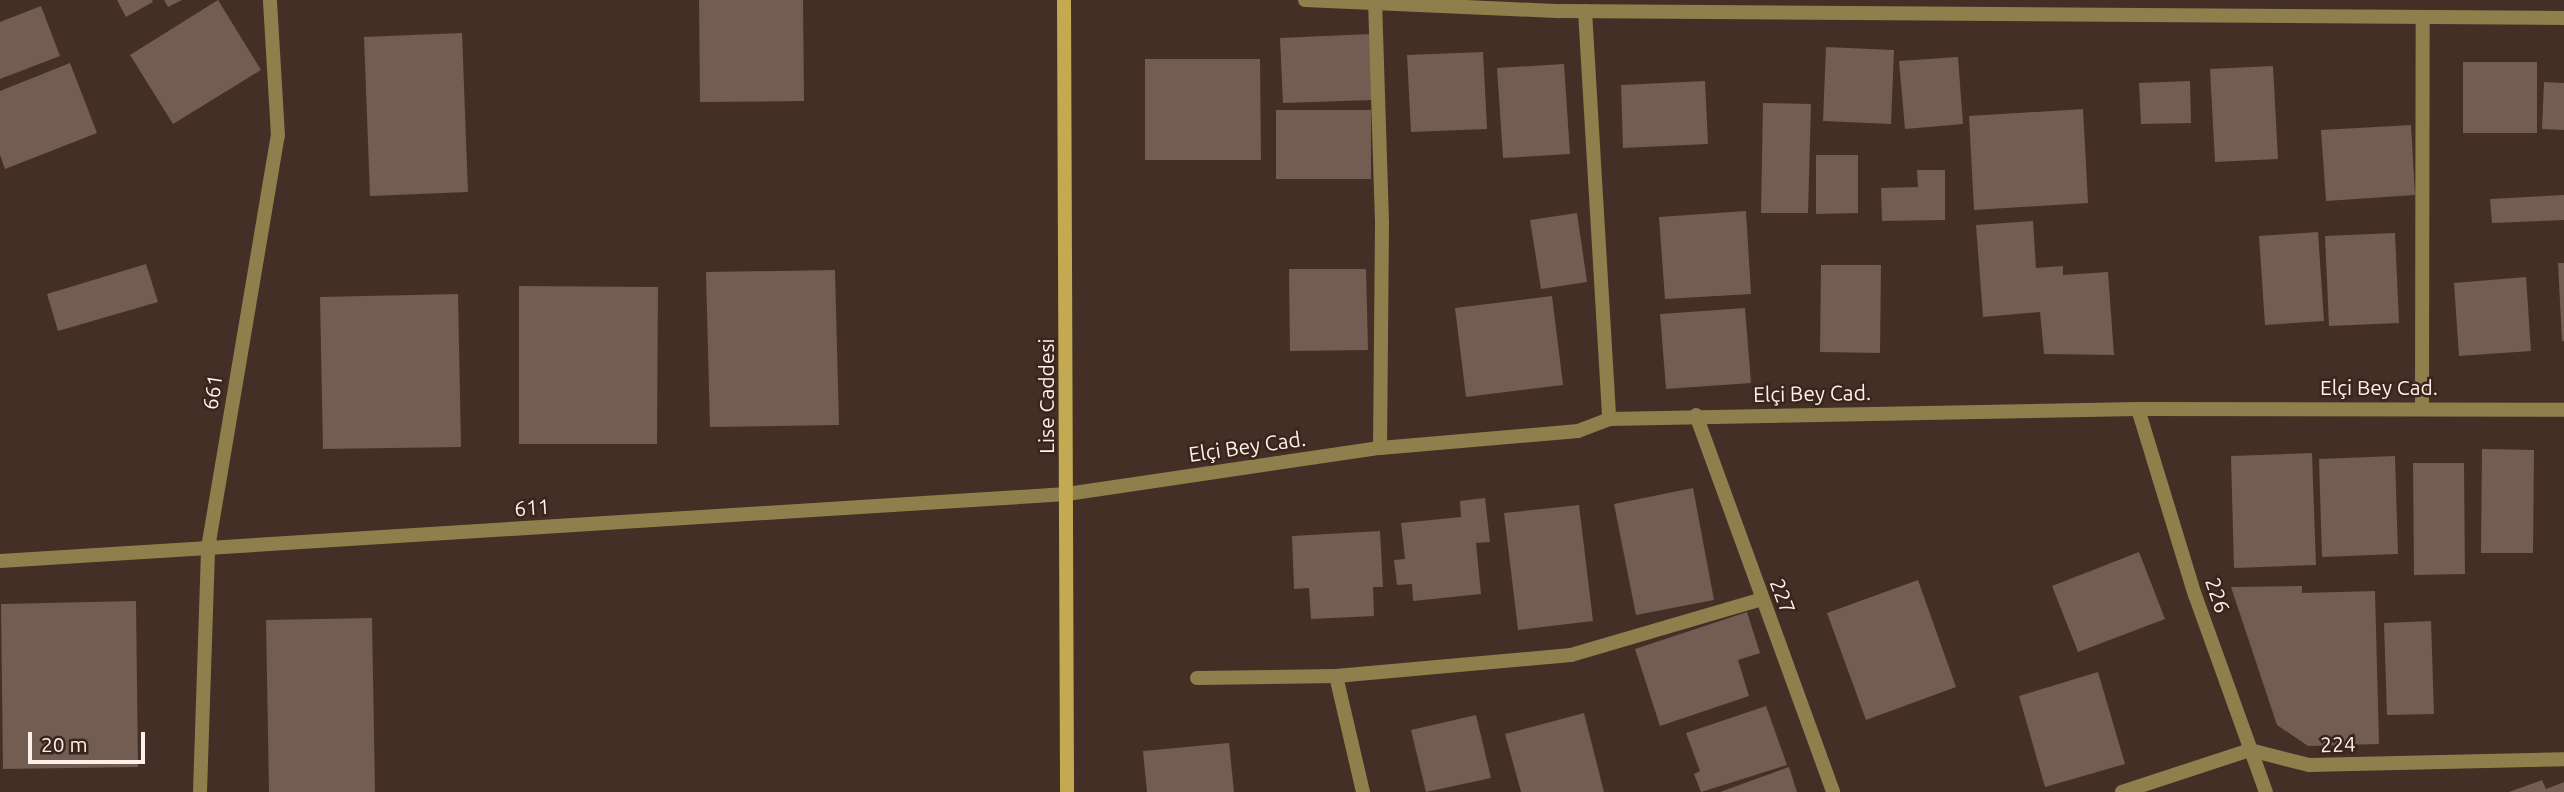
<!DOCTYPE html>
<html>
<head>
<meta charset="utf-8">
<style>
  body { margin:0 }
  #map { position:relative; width:2564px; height:792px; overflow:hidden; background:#432f26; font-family:Ubuntu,sans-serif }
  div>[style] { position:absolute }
  .building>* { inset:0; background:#735c52 }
  .lane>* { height:14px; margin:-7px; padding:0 7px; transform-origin:7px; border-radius:7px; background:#8f7f4c }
  .street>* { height:14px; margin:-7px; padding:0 7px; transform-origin:7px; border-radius:7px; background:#8f7f4c }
  .secondary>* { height:14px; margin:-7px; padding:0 7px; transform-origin:7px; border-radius:7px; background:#c2a952 }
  span { translate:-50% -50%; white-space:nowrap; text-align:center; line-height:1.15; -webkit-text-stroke:5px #39251c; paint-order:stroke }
  .street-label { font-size:21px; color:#fef0ea }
  .scale { position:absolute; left:28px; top:732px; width:117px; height:32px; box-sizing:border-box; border:4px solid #fef0ea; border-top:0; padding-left:9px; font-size:21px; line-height:24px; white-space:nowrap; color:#fef0ea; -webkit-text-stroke:5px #39251c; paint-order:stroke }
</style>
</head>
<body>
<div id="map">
  <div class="building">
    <i style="clip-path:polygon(117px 0,152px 0,153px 2px,126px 17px)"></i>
    <i style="clip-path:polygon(164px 0,182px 0,168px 7px)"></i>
    <i style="clip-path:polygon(218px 0,261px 70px,173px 124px,130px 55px)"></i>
    <i style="clip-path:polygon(699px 0,803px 0,804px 101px,700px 102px)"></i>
    <i style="clip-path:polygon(41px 6px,60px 56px,0 79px,0 22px)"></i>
    <i style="clip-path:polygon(462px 33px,468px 192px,370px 196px,364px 37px)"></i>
    <i style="clip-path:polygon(1371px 34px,1373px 100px,1283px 103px,1280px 38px)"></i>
    <i style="clip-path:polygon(1826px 47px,1894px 50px,1891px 124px,1823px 121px)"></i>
    <i style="clip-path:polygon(1483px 52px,1487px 129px,1411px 132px,1407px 55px)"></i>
    <i style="clip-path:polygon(1958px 57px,1963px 124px,1905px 129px,1899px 61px)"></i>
    <i style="clip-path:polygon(1145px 59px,1260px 59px,1261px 160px,1145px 160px)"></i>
    <i style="clip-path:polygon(2463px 62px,2537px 62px,2537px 133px,2463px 133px)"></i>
    <i style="clip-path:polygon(70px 63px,97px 133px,5px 169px,0 155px,0 91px)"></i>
    <i style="clip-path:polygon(1564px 64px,1570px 154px,1503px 158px,1497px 68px)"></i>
    <i style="clip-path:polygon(2273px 66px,2278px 159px,2215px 162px,2210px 69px)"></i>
    <i style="clip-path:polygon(1705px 81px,1708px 144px,1623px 148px,1621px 85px)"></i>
    <i style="clip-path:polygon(2190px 81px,2191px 123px,2141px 124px,2139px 83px)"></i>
    <i style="clip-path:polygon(2544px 82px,2564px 83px,2564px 130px,2542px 129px)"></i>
    <i style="clip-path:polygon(1763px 103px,1811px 104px,1808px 213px,1761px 213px)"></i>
    <i style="clip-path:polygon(2083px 109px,2088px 203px,1974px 210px,1969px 116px)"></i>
    <i style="clip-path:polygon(1276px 110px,1371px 110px,1371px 179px,1276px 179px)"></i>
    <i style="clip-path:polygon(2411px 125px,2415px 195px,2326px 201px,2321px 130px)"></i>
    <i style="clip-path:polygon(1816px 155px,1858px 155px,1858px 213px,1816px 214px)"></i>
    <i style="clip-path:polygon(1917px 170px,1945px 170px,1945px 220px,1882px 221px,1881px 188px,1918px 187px)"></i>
    <i style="clip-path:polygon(2564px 195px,2564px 220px,2492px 223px,2490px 199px)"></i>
    <i style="clip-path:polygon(1746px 211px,1751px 294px,1665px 299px,1659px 217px)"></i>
    <i style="clip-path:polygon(1577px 213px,1587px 282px,1541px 289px,1530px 220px)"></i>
    <i style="clip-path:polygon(2033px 221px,2036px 268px,2063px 266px,2063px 275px,2108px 272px,2114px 355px,2044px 354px,2040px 312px,1983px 317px,1976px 225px)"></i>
    <i style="clip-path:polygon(2318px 232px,2324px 321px,2265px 325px,2259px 236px)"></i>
    <i style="clip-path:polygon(2395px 233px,2399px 323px,2329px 326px,2325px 236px)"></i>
    <i style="clip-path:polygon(2558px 263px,2564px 263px,2564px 341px,2562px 341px)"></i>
    <i style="clip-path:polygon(146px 264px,158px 302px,58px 331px,47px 294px)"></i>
    <i style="clip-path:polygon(1821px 265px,1881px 265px,1880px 353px,1820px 352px)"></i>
    <i style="clip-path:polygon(1289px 269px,1366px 269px,1368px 350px,1290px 351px)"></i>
    <i style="clip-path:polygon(835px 270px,839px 425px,710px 427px,706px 272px)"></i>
    <i style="clip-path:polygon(2526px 277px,2531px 351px,2459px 356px,2454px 283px)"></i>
    <i style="clip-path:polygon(519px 286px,658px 287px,657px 444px,519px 444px)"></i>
    <i style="clip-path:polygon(458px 294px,461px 447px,323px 449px,320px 297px)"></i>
    <i style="clip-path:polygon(1552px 296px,1563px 385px,1466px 397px,1455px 308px)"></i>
    <i style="clip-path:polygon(1745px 308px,1751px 383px,1666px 389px,1660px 314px)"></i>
    <i style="clip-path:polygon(2482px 449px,2534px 450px,2533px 553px,2481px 553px)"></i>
    <i style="clip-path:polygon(2312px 453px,2316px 565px,2234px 568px,2231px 456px)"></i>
    <i style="clip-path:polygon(2395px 456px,2398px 554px,2322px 557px,2319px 459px)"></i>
    <i style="clip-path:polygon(2413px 463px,2464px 463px,2465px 574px,2414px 575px)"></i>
    <i style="clip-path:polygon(1693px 488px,1714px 600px,1636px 615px,1614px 504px)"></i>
    <i style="clip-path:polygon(1485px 498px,1490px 542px,1476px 543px,1481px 594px,1413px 601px,1412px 584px,1397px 585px,1394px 560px,1405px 559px,1401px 523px,1461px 517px,1460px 501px)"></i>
    <i style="clip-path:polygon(1579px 505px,1593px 621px,1518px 630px,1504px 513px)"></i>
    <i style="clip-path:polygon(1380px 531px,1383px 587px,1373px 587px,1374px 616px,1311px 619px,1309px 588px,1294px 589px,1292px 536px)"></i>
    <i style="clip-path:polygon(2139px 552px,2165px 619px,2078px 652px,2052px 586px)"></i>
    <i style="clip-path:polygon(1918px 580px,1956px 687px,1866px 720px,1827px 613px)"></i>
    <i style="clip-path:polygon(2302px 586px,2302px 593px,2375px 591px,2379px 744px,2308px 746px,2277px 725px,2231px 587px)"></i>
    <i style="clip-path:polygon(136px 601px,138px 767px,3px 769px,1px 604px)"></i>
    <i style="clip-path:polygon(1747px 612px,1760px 653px,1738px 660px,1749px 696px,1660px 726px,1635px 649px)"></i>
    <i style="clip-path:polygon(372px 618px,375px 792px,269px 792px,266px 620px)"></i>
    <i style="clip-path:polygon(2431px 621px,2434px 714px,2387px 715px,2384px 623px)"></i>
    <i style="clip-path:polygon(2098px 672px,2125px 764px,2045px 787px,2019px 696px)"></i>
    <i style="clip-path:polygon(1766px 706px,1787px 765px,1701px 792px,1694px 774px,1700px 771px,1686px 733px)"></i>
    <i style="clip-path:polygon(1584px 713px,1604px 792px,1521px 792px,1505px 734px)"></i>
    <i style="clip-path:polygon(1476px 715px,1491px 778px,1426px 792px,1411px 730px)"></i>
    <i style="clip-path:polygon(1229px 743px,1234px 792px,1147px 792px,1143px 751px)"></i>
    <i style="clip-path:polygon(1789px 767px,1797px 792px,1720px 792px)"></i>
    <i style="clip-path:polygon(2542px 780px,2546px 789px,2564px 782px,2564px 792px,2509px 792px)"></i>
  </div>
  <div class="lane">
    <i style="left:1375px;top:0;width:223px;rotate:88.2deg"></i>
    <i style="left:1382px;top:223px;width:225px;rotate:90.5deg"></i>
    <i style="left:1585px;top:11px;width:409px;rotate:86.6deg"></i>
  </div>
  <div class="street">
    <i style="left:1305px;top:0;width:256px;rotate:2.5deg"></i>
    <i style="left:1561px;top:11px;width:1003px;rotate:0.4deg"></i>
    <i style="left:2422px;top:407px;width:390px;rotate:-89.9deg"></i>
    <i style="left:2138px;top:409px;width:195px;rotate:73deg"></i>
    <i style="left:2195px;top:595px;width:209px;rotate:70.2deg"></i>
    <i style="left:1696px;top:415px;width:401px;rotate:70deg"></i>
    <i style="left:0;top:561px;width:1069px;rotate:-3.59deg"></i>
    <i style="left:1067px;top:494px;width:316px;rotate:-8.4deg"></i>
    <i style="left:1380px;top:448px;width:199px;rotate:-4.9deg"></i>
    <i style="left:1578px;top:431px;width:33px;rotate:-21deg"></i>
    <i style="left:1609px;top:419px;width:529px;rotate:-1.08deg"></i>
    <i style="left:2138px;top:409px;width:426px;rotate:0.1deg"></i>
    <i style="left:1336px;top:676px;width:119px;rotate:76.9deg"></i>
    <i style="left:1197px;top:678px;width:139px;rotate:-0.8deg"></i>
    <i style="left:1336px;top:676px;width:236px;rotate:-5.1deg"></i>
    <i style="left:1571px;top:655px;width:199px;rotate:-16.3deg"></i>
    <i style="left:200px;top:792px;width:244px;rotate:-88.1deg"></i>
    <i style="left:208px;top:548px;width:418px;rotate:-80.4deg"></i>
    <i style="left:278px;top:136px;width:136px;rotate:-93.4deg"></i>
    <i style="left:2122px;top:792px;width:135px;rotate:-18.2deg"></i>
    <i style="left:2250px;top:750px;width:61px;rotate:14.3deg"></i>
    <i style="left:2309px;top:765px;width:255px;rotate:-1.3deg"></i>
  </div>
  <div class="secondary">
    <i style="left:1064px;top:0;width:792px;rotate:89.78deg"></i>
  </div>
  <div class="street-label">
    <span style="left:2379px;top:387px">Elçi Bey Cad.</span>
    <span style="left:212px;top:392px;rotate:-81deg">661</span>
    <span style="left:1812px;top:393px;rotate:-1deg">Elçi Bey Cad.</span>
    <span style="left:1046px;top:396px;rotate:-90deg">Lise Caddesi</span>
    <span style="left:1247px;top:446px;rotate:-8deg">Elçi Bey Cad.</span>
    <span style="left:532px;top:507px;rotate:-4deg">611</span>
    <span style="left:2218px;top:595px;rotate:71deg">226</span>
    <span style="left:1783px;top:596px;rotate:69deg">227</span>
    <span style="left:2338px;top:744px;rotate:-1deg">224</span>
  </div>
  <div class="scale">20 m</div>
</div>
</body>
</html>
